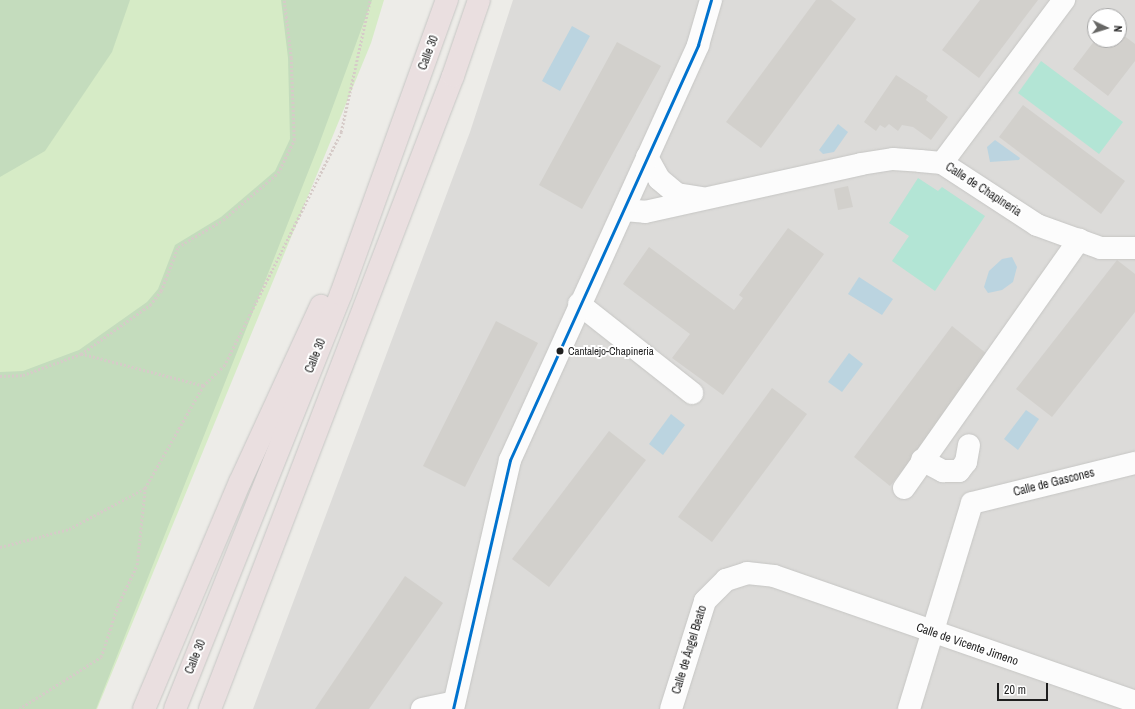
<!DOCTYPE html>
<html>
<head>
<meta charset="utf-8">
<style>
  body { margin:0 }
  #map { position:relative; width:1135px; height:709px; overflow:hidden; background:#edece8; font-family:"Archivo Narrow",sans-serif }
  div>[style] { position:absolute }
  .residential>* { inset:0; background:#dcdbd9 }
  .grass>* { inset:0; background:#d6ebc6 }
  .forest>* { inset:0; background:#c4dcbd }
  .pitch>* { inset:0; background:#b3e5d5 }
  .water>* { inset:0; background:#bbd4e0 }
  .building>* { inset:0; background:#d2d0cc }
  .path>* { height:2.5px; margin-top:-1.25px; transform-origin:0; background:repeating-linear-gradient(90deg,#d6cbc8 0 2px,transparent 0 4px) }
  .roads { filter:drop-shadow(0 0 1px #c6c6c4) drop-shadow(0 0 1px #c6c6c4) }
  .minor>* { height:22px; margin:-11px; padding:0 11px; transform-origin:11px; border-radius:11px; background:#fcfcfc }
  .highway>* { height:22px; margin:-11px; padding:0 11px; transform-origin:11px; border-radius:11px; background:#eadfe0 }
  .bus-1>* { height:3px; margin:-1.5px; padding:0 1.5px; transform-origin:1.5px; border-radius:1.5px; background:#0072ce }
  .dots>* { width:11px; height:11px; translate:-50% -50%; box-sizing:border-box; border:2px solid #fff; border-radius:50% }
  span { translate:-50% -50%; white-space:nowrap; text-align:center; line-height:1.15; -webkit-text-stroke:4px #fff; paint-order:stroke }
  .bus-label { font-size:11px; color:#1f1f1f }
  .left { translate:0 -50%; text-align:left }
  .street-label { font-size:12px; color:#1f1f1f }
  .north { position:absolute; left:1087px; top:8px; width:40px; height:40px; box-sizing:border-box; background:#fff; border:1px solid #a5a5a5; border-radius:50%; rotate:94deg; font-size:11px; font-weight:700; line-height:16px; text-align:center; color:#1f1f1f }
  .north::after { content:''; display:block; margin:auto; width:14px; height:18px; background:#676765; clip-path:polygon(50% 0,100% 100%,50% 72%,0 100%) }
  .scale { position:absolute; left:997px; top:683px; width:51px; height:18px; box-sizing:border-box; border:2px solid #1f1f1f; border-top:0; padding-left:5px; font-size:12px; line-height:14px; white-space:nowrap; color:#1f1f1f; -webkit-text-stroke:3px #fff; paint-order:stroke }
</style>
</head>
<body>
<div id="map">
  <div class="residential">
    <i style="clip-path:polygon(evenodd,513px 0,1135px 0,1135px 709px,253px 709px,470px 132px,513px 0,1095px 16px,1119px 16px,1119px 40px,1095px 40px,1095px 16px)"></i>
  </div>
  <div class="grass">
    <i style="clip-path:polygon(0 0,384px 0,371px 43px,97px 709px,0 709px)"></i>
  </div>
  <div class="forest">
    <i style="clip-path:polygon(0 0,130px 0,112px 52px,45px 151px,0 177px)"></i>
    <i style="clip-path:polygon(281px 0,372px 0,318px 147px,96px 709px,0 709px,0 372px,23px 371px,79px 350px,147px 302px,158px 289px,175px 245px,221px 217px,275px 171px,290px 139px,288px 58px)"></i>
  </div>
  <div class="pitch">
    <i style="clip-path:polygon(1041px 61px,1123px 122px,1099px 154px,1018px 93px)"></i>
    <i style="clip-path:polygon(918px 178px,938px 191px,942px 187px,985px 216px,935px 291px,892px 261px,909px 236px,889px 223px)"></i>
  </div>
  <div class="water">
    <i style="clip-path:polygon(572px 26px,590px 36px,560px 91px,542px 81px)"></i>
    <i style="clip-path:polygon(838px 124px,848px 132px,834px 152px,823px 154px,819px 150px)"></i>
    <i style="clip-path:polygon(995px 140px,1020px 158px,1019px 160px,990px 162px,987px 147px)"></i>
    <i style="clip-path:polygon(1012px 257px,1017px 267px,1013px 282px,1002px 290px,988px 293px,984px 287px,989px 271px,1002px 259px)"></i>
    <i style="clip-path:polygon(859px 277px,893px 299px,882px 315px,848px 294px)"></i>
    <i style="clip-path:polygon(849px 353px,863px 364px,842px 392px,828px 382px)"></i>
    <i style="clip-path:polygon(1026px 410px,1039px 419px,1018px 450px,1004px 439px)"></i>
    <i style="clip-path:polygon(671px 414px,685px 425px,663px 455px,649px 444px)"></i>
  </div>
  <div class="building">
    <i style="clip-path:polygon(816px 0,831px 0,856px 19px,761px 148px,726px 122px)"></i>
    <i style="clip-path:polygon(980px 0,1038px 0,979px 78px,942px 50px)"></i>
    <i style="clip-path:polygon(1119px 32px,1135px 44px,1135px 61px,1108px 96px,1073px 69px,1095px 40px,1119px 40px)"></i>
    <i style="clip-path:polygon(617px 42px,661px 66px,582px 209px,539px 185px)"></i>
    <i style="clip-path:polygon(896px 75px,925px 94px,928px 96px,926px 100px,948px 117px,931px 140px,913px 127px,902px 125px,898px 131px,889px 124px,885px 128px,880px 125px,876px 131px,864px 122px)"></i>
    <i style="clip-path:polygon(1023px 105px,1125px 181px,1101px 214px,999px 137px)"></i>
    <i style="clip-path:polygon(848px 186px,853px 207px,838px 210px,834px 189px)"></i>
    <i style="clip-path:polygon(788px 228px,824px 254px,723px 395px,672px 358px,690px 334px,623px 284px,649px 247px,734px 310px,743px 298px,739px 295px)"></i>
    <i style="clip-path:polygon(1117px 260px,1135px 274px,1135px 312px,1052px 417px,1016px 389px)"></i>
    <i style="clip-path:polygon(496px 321px,538px 343px,465px 487px,423px 466px)"></i>
    <i style="clip-path:polygon(952px 326px,992px 358px,890px 486px,854px 457px)"></i>
    <i style="clip-path:polygon(772px 388px,807px 414px,712px 542px,678px 517px)"></i>
    <i style="clip-path:polygon(609px 431px,646px 460px,549px 587px,512px 559px)"></i>
    <i style="clip-path:polygon(405px 576px,443px 603px,369px 709px,315px 709px)"></i>
  </div>
  <div class="path">
    <i style="left:0;top:376px;width:23px;rotate:-2deg"></i>
    <i style="left:23px;top:375px;width:62px;rotate:-19.9deg"></i>
    <i style="left:81px;top:354px;width:85px;rotate:-35.4deg"></i>
    <i style="left:150px;top:305px;width:18px;rotate:-52deg"></i>
    <i style="left:161px;top:291px;width:47px;rotate:-68.9deg"></i>
    <i style="left:178px;top:247px;width:52px;rotate:-31deg"></i>
    <i style="left:223px;top:220px;width:72px;rotate:-40.5deg"></i>
    <i style="left:278px;top:173px;width:37px;rotate:-64deg"></i>
    <i style="left:294px;top:140px;width:82px;rotate:-92.1deg"></i>
    <i style="left:291px;top:58px;width:58px;rotate:-96.9deg"></i>
    <i style="left:203px;top:386px;width:29px;rotate:-44deg"></i>
    <i style="left:224px;top:366px;width:262px;rotate:-63.4deg"></i>
    <i style="left:341px;top:132px;width:135px;rotate:-77.6deg"></i>
    <i style="left:0;top:547px;width:71px;rotate:-14.6deg"></i>
    <i style="left:69px;top:529px;width:86px;rotate:-28.3deg"></i>
    <i style="left:19px;top:709px;width:97px;rotate:-32.4deg"></i>
    <i style="left:101px;top:657px;width:55px;rotate:-71.9deg"></i>
    <i style="left:118px;top:605px;width:44px;rotate:-64.6deg"></i>
    <i style="left:137px;top:565px;width:77px;rotate:-84.1deg"></i>
    <i style="left:145px;top:488px;width:117px;rotate:-60.4deg"></i>
    <i style="left:203px;top:386px;width:126px;rotate:-165.3deg"></i>
  </div>
  <div class="roads">
    <div class="minor">
      <i style="left:647px;top:157px;width:25px;rotate:61deg"></i>
      <i style="left:659px;top:179px;width:23px;rotate:40deg"></i>
      <i style="left:677px;top:194px;width:24px;rotate:9deg"></i>
      <i style="left:942px;top:163px;width:204px;rotate:-53.2deg"></i>
      <i style="left:624px;top:210px;width:21px;rotate:5deg"></i>
      <i style="left:645px;top:212px;width:221px;rotate:-12.5deg"></i>
      <i style="left:861px;top:164px;width:32px;rotate:-9deg"></i>
      <i style="left:893px;top:159px;width:27px;rotate:4deg"></i>
      <i style="left:920px;top:161px;width:22px;rotate:5deg"></i>
      <i style="left:942px;top:163px;width:113px;rotate:33.1deg"></i>
      <i style="left:1037px;top:225px;width:68px;rotate:19.8deg"></i>
      <i style="left:1101px;top:248px;width:34px"></i>
      <i style="left:579px;top:304px;width:144px;rotate:38.2deg"></i>
      <i style="left:922px;top:460px;width:24px;rotate:28deg"></i>
      <i style="left:943px;top:471px;width:16px"></i>
      <i style="left:959px;top:471px;width:11px;rotate:-52deg"></i>
      <i style="left:966px;top:462px;width:17px;rotate:-80deg"></i>
      <i style="left:904px;top:488px;width:304px;rotate:-54.8deg"></i>
      <i style="left:422px;top:709px;width:33px;rotate:-12deg"></i>
      <i style="left:453px;top:709px;width:255px;rotate:-77.1deg"></i>
      <i style="left:510px;top:460px;width:456px;rotate:-65.6deg"></i>
      <i style="left:698px;top:45px;width:47px;rotate:-73.9deg"></i>
      <i style="left:671px;top:709px;width:113px;rotate:-72.5deg"></i>
      <i style="left:705px;top:601px;width:30px;rotate:-45deg"></i>
      <i style="left:726px;top:580px;width:22px;rotate:-18deg"></i>
      <i style="left:747px;top:573px;width:27px;rotate:6deg"></i>
      <i style="left:774px;top:576px;width:382px;rotate:19.2deg"></i>
      <i style="left:909px;top:709px;width:215px;rotate:-73deg"></i>
      <i style="left:972px;top:503px;width:168px;rotate:-13.8deg"></i>
    </div>
    <div class="highway">
      <i style="left:144px;top:709px;width:246px;rotate:-67.1deg"></i>
      <i style="left:240px;top:482px;width:194px;rotate:-65.3deg"></i>
      <i style="left:175px;top:709px;width:447px;rotate:-68.2deg"></i>
      <i style="left:341px;top:294px;width:313px;rotate:-70.2deg"></i>
      <i style="left:210px;top:709px;width:678px;rotate:-69deg"></i>
      <i style="left:453px;top:76px;width:80px;rotate:-71.1deg"></i>
    </div>
  </div>
  <div class="bus-1">
    <i style="left:453px;top:709px;width:255px;rotate:-77.1deg"></i>
    <i style="left:510px;top:460px;width:456px;rotate:-65.6deg"></i>
    <i style="left:698px;top:45px;width:47px;rotate:-73.9deg"></i>
  </div>
  <div class="dots">
    <i style="left:560px;top:351px;background:#1f1f1f"></i>
  </div>
  <div class="bus-label">
    <span class="left" style="left:568px;top:351px">Cantalejo-Chapineria</span>
  </div>
  <div class="street-label">
    <span style="left:429px;top:53px;rotate:-69deg">Calle 30</span>
    <span style="left:983px;top:190px;rotate:33deg">Calle de Chapinería</span>
    <span style="left:316px;top:356px;rotate:-68deg">Calle 30</span>
    <span style="left:1054px;top:483px;rotate:-14deg">Calle de Gascones</span>
    <span style="left:967px;top:645px;rotate:19deg">Calle de Vicente Jimeno</span>
    <span style="left:690px;top:650px;rotate:-73deg">Calle de Ángel Beato</span>
    <span style="left:196px;top:657px;rotate:-68deg">Calle 30</span>
  </div>
  <div class="north">N</div>
  <div class="scale">20 m</div>
</div>
</body>
</html>
